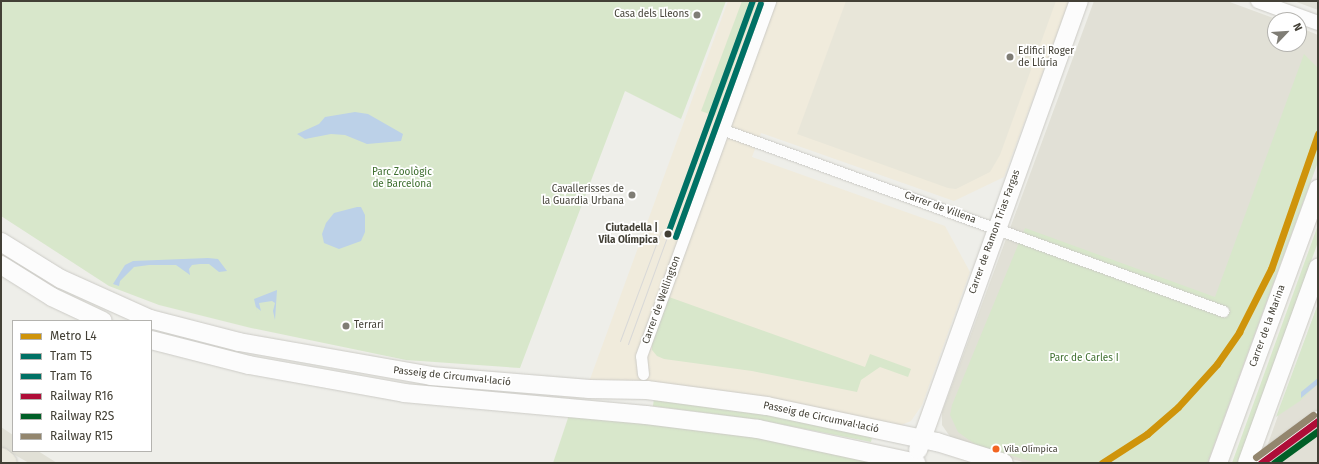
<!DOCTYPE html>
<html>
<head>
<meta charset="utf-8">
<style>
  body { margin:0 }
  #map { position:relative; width:1319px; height:464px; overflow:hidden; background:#eeeee9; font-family:"Fira Sans",sans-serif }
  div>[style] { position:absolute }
  .residential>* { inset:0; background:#e1e0d6 }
  .commercial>* { inset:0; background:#f0ebdc }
  .education>* { inset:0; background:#e8e6d9 }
  .green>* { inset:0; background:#d8e7cb }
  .water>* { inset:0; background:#bcd1e8 }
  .roads { filter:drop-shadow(0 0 1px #cccbc6) drop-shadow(0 0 1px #cccbc6) }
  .pedestrian>* { height:11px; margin:-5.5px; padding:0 5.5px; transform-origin:5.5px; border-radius:5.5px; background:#fcfcfc }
  .minor>* { height:14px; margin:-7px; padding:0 7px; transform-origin:7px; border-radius:7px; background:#fcfcfc }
  .tertiary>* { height:18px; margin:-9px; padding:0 9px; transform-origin:9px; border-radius:9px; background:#fcfcfc }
  .trunk>* { height:22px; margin:-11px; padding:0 11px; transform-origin:11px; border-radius:11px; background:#eceadf }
  .tram>* { height:1px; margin:-0.5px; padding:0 0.5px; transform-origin:0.5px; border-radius:0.5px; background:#d8d8d7 }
  .rail-1>* { height:7px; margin:-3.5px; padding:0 3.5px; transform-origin:3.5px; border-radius:3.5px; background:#af0d38 }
  .rail-2>* { height:7px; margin:-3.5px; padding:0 3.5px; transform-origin:3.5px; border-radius:3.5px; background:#005f27 }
  .rail-3>* { height:7px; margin:-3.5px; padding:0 3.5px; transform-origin:3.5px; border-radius:3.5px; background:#93866e }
  .tram-1>* { height:6px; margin:-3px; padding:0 3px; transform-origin:3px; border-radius:3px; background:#007165 }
  .tram-2>* { height:6px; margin:-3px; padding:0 3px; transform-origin:3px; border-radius:3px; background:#007165 }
  .metro-1>* { height:7px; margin:-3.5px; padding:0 3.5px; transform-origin:3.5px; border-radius:3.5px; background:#cf940b }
  .dots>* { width:11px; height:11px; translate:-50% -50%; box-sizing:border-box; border:2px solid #fff; border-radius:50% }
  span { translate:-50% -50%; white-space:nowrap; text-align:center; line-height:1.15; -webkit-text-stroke:3.5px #fff; paint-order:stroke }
  .bus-label { font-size:9px; color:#434036 }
  .left { translate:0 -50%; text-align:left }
  .poi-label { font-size:10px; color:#434036 }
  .right { translate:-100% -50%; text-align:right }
  .park-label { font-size:10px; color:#3e6f2f }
  .street-label { font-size:10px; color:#434036 }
  .stop-label { font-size:10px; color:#434036; font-weight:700 }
  .frame { position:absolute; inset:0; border:2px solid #434036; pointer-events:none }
  .legend { position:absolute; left:12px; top:320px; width:140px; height:132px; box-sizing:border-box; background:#fff; border:1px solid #b4b3af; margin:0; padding:5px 7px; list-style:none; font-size:12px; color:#434036 }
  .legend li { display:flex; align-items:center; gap:8px; height:20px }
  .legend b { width:20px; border:1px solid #b4b3af }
  .north { position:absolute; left:1267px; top:12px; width:40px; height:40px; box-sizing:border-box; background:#fff; border:1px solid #b4b3af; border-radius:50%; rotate:65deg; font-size:11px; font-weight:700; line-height:16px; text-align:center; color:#434036 }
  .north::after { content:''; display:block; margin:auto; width:14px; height:18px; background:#7f7d75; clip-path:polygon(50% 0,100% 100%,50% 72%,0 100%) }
</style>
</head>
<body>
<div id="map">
  <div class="residential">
    <i style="clip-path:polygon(1094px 1px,1227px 1px,1279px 20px,1275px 20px,1275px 44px,1299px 44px,1299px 27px,1318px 35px,1318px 162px,1208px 463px,1026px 463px,968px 446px,951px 438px,942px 425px,942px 412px)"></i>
    <i style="clip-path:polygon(1294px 1px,1318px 1px,1318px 10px)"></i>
    <i style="clip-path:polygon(1318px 304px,1318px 463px,1261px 463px)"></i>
    <i style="clip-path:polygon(1px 427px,13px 435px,13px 451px,38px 451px,57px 463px,29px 463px,1px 447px)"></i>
  </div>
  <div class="commercial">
    <i style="clip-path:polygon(728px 1px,1069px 1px,1004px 177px,954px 201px,761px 133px,752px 157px,945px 226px,970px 272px,922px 405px,911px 421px,901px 425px,890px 424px,787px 401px,658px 385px,589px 382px)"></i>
  </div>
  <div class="education">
    <i style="clip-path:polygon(846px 1px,1056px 1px,1000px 155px,990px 172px,956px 189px,948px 188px,797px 134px)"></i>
  </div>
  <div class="green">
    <i style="clip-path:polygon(1px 1px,726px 1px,681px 119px,625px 91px,520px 368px,406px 360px,251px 328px,159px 305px,109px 286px,1px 216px)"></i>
    <i style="clip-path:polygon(742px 1px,757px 1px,715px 116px,701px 111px)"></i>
    <i style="clip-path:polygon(1304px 54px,1318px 68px,1318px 161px,1207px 463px,1036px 463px,976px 445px,958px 432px,950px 415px,952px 405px,1025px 228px,1215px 297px)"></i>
    <i style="clip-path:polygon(1318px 225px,1318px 242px,1238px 463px,1232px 463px)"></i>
    <i style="clip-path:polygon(669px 297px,865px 367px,870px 354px,911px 369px,908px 377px,880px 367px,861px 380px,857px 392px,752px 371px,664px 359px,657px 356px,652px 350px,652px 342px)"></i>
    <i style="clip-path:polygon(1318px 304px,1318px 384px,1300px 401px,1276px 417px)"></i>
    <i style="clip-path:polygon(654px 398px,706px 404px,873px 434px,871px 442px,760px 420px,653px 406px)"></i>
    <i style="clip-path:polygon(574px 400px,916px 463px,553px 463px)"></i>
  </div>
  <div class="water">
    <i style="clip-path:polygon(355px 112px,368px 114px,403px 134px,401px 141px,367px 144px,345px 135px,331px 134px,305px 139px,297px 134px,319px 124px,325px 117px)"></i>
    <i style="clip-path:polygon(357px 207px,361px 207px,365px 215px,365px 232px,361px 241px,339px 249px,324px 243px,322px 234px,326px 223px,334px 213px)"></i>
    <i style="clip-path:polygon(208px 258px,218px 259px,227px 271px,219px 272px,209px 264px,200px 264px,192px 265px,189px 269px,190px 275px,176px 265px,149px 265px,134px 267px,120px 281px,119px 286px,113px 284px,125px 265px,133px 261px)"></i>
    <i style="clip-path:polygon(277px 290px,275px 320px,273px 311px,275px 303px,272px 301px,259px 303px,261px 311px,256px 307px,258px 316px,254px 299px)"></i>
    <i style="clip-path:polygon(1318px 378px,1318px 384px,1301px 398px,1301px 392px)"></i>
  </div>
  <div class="roads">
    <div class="pedestrian">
      <i style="left:724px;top:130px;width:531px;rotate:19.94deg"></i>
      <i style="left:643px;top:374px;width:18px;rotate:-96deg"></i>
      <i style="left:641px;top:356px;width:378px;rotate:-70deg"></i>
    </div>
    <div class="minor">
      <i style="left:1258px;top:1px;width:64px;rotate:20.1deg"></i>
      <i style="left:1250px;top:455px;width:12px;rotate:20deg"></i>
      <i style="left:1261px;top:459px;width:70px;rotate:-35.7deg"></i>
    </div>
    <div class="tertiary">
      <i style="left:1px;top:242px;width:70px;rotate:31.7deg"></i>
      <i style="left:61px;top:279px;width:98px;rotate:24.2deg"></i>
      <i style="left:150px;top:319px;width:92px;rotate:14.5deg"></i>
      <i style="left:239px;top:342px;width:195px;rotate:10deg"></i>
      <i style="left:431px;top:376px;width:159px;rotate:4.7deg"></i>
      <i style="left:589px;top:389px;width:58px;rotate:1deg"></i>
      <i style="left:647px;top:390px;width:121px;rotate:7.6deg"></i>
      <i style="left:767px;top:406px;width:174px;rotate:12deg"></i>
      <i style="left:937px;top:442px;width:70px;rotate:17.4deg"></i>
      <i style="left:1px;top:265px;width:60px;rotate:32.1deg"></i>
      <i style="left:52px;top:297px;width:56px;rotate:25.2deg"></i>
      <i style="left:151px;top:340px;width:101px;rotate:14.3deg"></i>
      <i style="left:249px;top:365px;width:158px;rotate:10.2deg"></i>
      <i style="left:404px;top:393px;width:243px;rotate:5.2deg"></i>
      <i style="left:646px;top:415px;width:113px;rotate:7.1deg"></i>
      <i style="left:758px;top:429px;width:162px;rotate:12.1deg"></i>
      <i style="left:918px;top:450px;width:477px;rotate:-70.3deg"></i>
      <i style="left:1218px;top:463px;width:292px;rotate:-69.9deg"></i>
      <i style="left:1247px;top:463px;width:208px;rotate:-70deg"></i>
    </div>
    <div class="trunk">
      <i style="left:1px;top:459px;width:6px;rotate:39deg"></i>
    </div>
  </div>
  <div class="tram">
    <i style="left:620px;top:341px;width:117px;rotate:-69.6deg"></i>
    <i style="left:628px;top:344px;width:117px;rotate:-70deg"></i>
  </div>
  <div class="rail-1">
    <i style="left:1261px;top:463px;width:71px;rotate:-36.4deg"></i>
  </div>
  <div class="rail-2">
    <i style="left:1274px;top:463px;width:54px;rotate:-36deg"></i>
  </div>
  <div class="rail-3">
    <i style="left:1256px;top:457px;width:71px;rotate:-36.4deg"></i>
  </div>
  <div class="tram-1">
    <i style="left:668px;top:234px;width:248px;rotate:-70deg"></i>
  </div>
  <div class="tram-2">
    <i style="left:676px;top:237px;width:248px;rotate:-70deg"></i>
  </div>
  <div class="metro-1">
    <i style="left:1102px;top:463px;width:54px;rotate:-32.8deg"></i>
    <i style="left:1147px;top:434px;width:41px;rotate:-41.1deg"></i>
    <i style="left:1178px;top:407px;width:58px;rotate:-47.8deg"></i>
    <i style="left:1217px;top:364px;width:39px;rotate:-55deg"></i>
    <i style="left:1239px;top:332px;width:71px;rotate:-63.1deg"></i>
    <i style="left:1271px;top:269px;width:143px;rotate:-70.8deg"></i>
  </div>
  <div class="dots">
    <i style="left:697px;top:15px;background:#7f7d75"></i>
    <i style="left:1010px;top:57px;background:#7f7d75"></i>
    <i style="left:632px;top:195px;background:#7f7d75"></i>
    <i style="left:668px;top:234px;background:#434036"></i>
    <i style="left:346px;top:326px;background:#7f7d75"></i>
    <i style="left:996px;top:449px;background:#f26522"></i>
  </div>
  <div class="bus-label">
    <span class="left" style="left:1004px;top:449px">Vila Olímpica</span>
  </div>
  <div class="poi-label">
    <span class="right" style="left:689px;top:15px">Casa dels Lleons</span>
    <span class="left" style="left:1018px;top:57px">Edifici Roger<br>de Llúria</span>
    <span class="right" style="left:624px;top:195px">Cavallerisses de<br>la Guardia Urbana</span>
    <span class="left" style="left:354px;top:326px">Terrari</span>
  </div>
  <div class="park-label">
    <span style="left:402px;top:178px">Parc Zoològic<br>de Barcelona</span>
    <span style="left:1084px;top:359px">Parc de Carles I</span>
  </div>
  <div class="street-label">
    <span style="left:940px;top:208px;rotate:20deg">Carrer de Villena</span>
    <span style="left:995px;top:232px;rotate:-70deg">Carrer de Ramon Trias Fargas</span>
    <span style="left:662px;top:300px;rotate:-70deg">Carrer de Wellington</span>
    <span style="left:1268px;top:326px;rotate:-70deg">Carrer de la Marina</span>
    <span style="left:452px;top:377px;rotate:6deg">Passeig de Circumval·lació</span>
    <span style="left:821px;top:418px;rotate:12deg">Passeig de Circumval·lació</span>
  </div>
  <div class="stop-label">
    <span class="right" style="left:658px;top:234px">Ciutadella |<br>Vila Olímpica</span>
  </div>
  <div class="frame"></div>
  <ul class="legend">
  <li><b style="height:5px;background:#cf940b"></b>Metro L4</li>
  <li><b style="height:5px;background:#007165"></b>Tram T5</li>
  <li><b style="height:5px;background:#007165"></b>Tram T6</li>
  <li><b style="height:5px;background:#af0d38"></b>Railway R16</li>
  <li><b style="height:5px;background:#005f27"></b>Railway R2S</li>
  <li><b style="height:5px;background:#93866e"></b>Railway R15</li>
  </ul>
  <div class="north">N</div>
</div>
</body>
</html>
